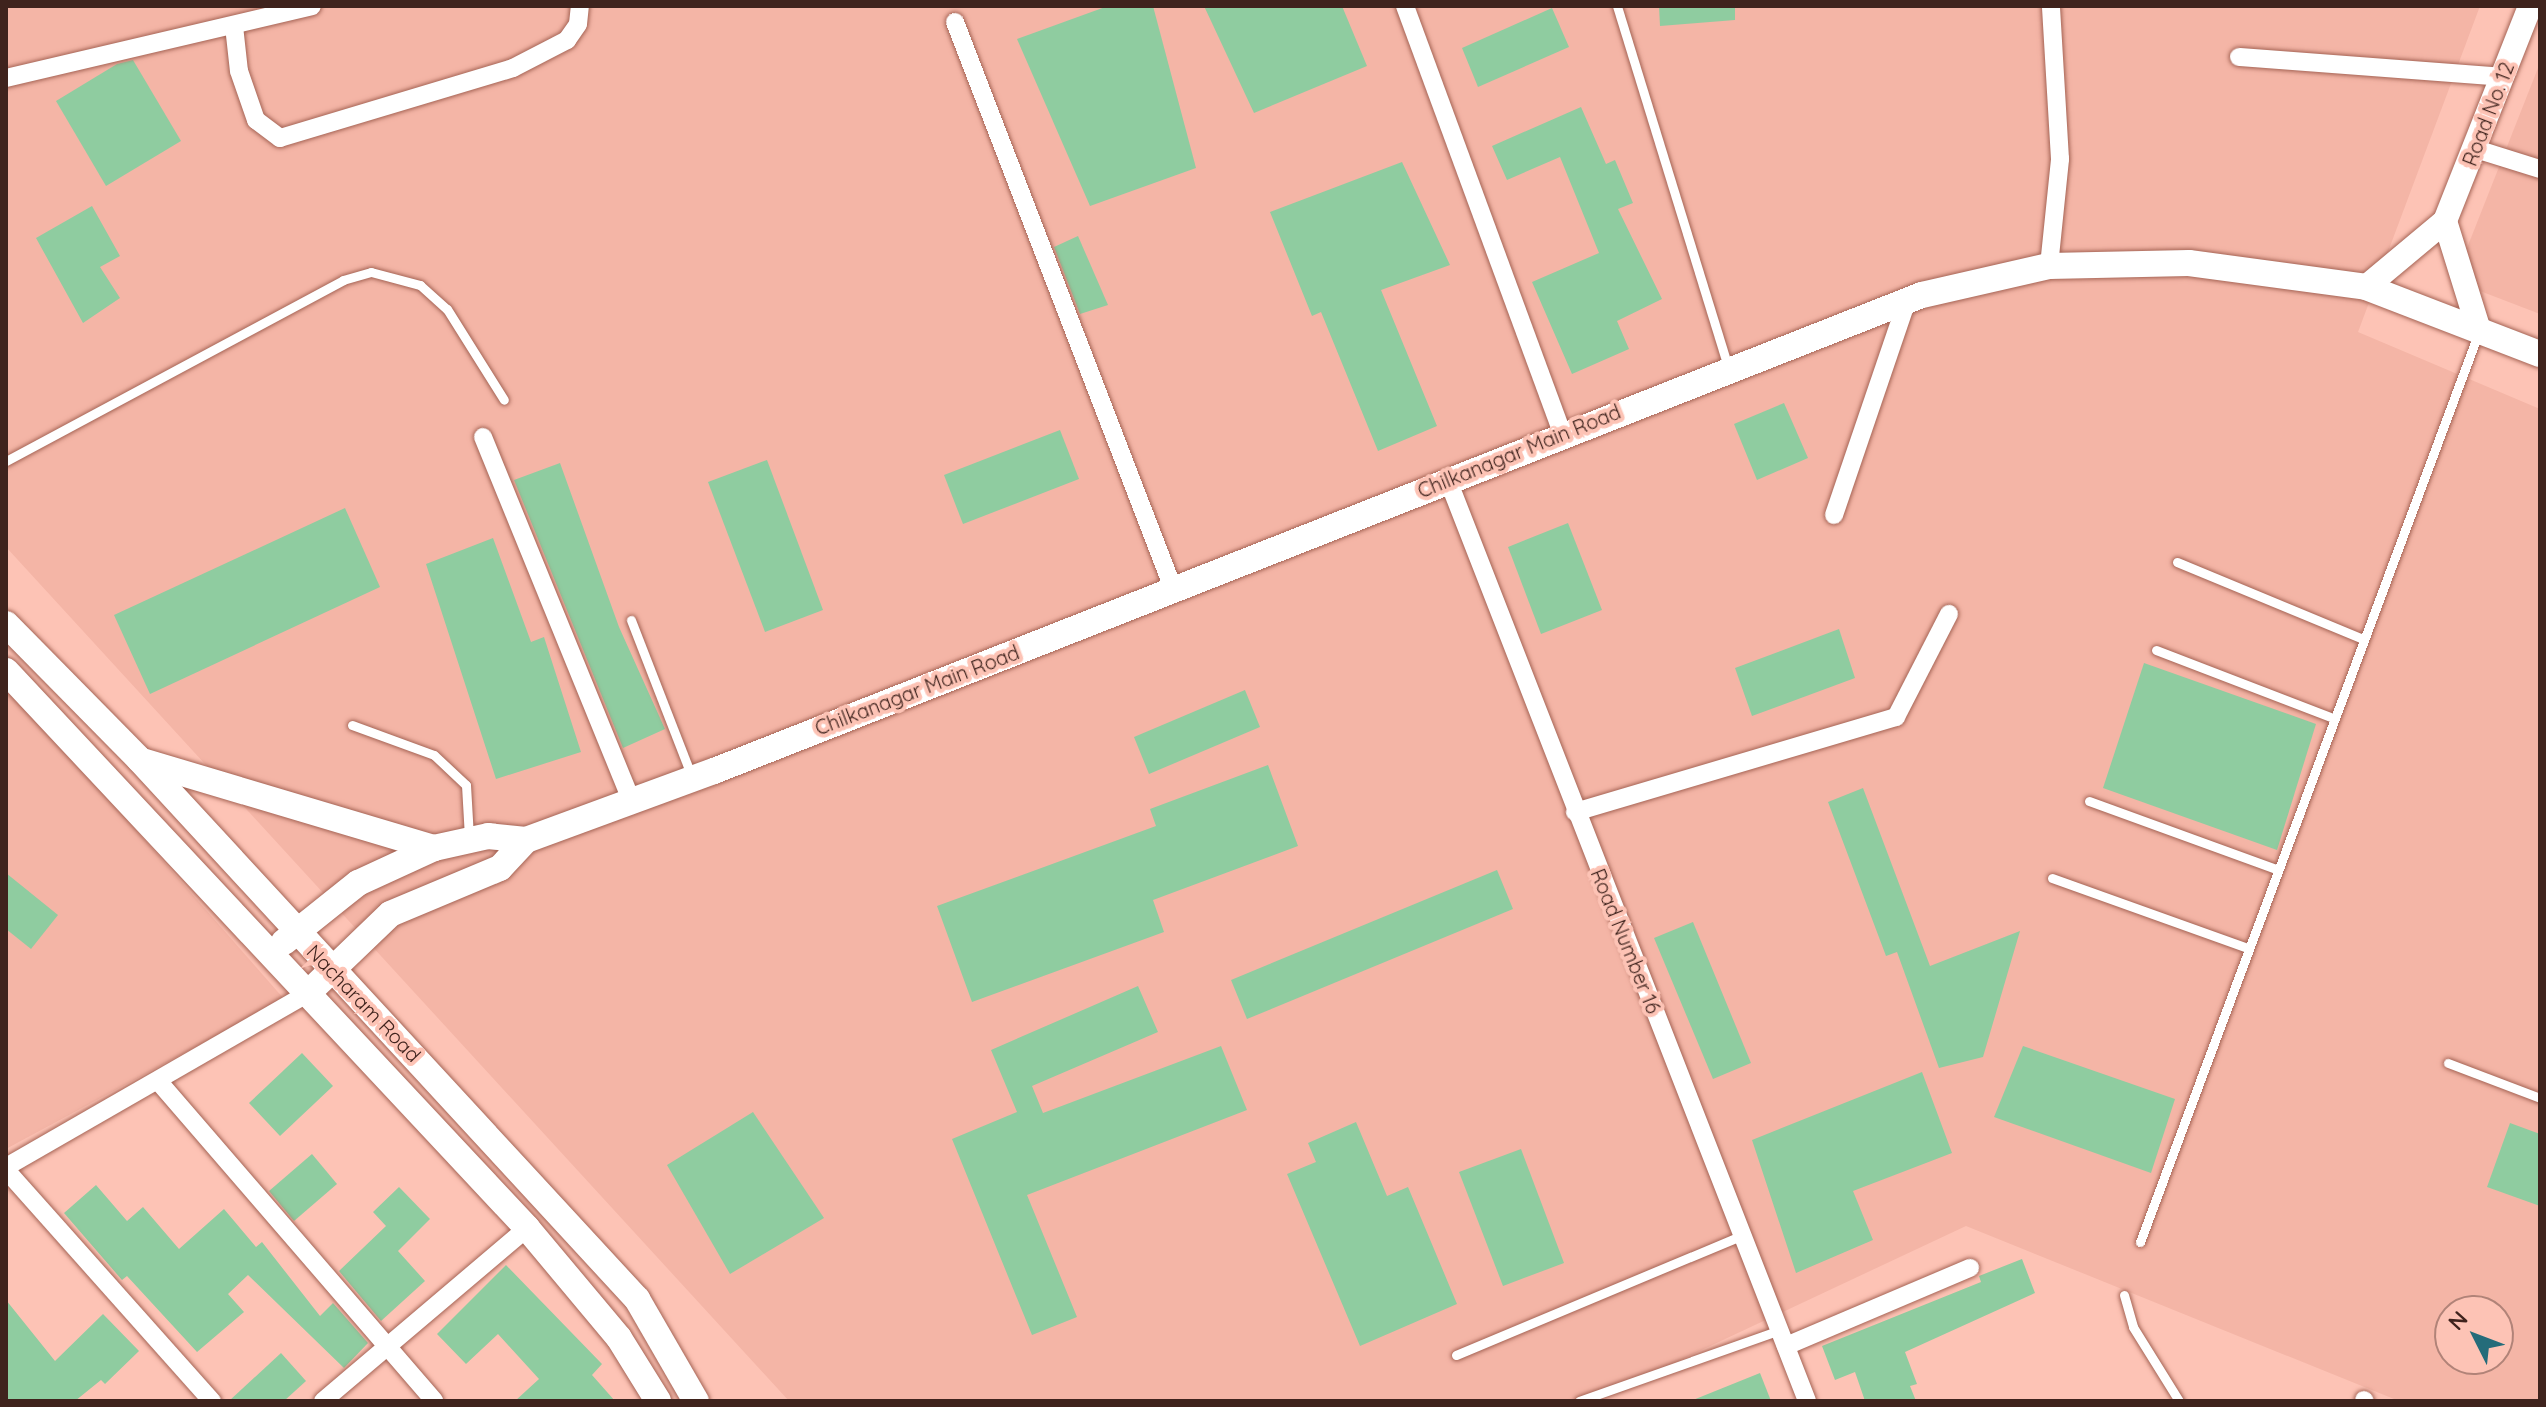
<!DOCTYPE html>
<html>
<head>
<meta charset="utf-8">
<style>
  body { margin:0 }
  #map { position:relative; width:2546px; height:1407px; overflow:hidden; background:#fdc3b5; font-family:Quicksand,sans-serif }
  div>[style] { position:absolute }
  .built>* { inset:0; background:#f4b5a6 }
  .building>* { inset:0; background:#8fcca0 }
  .roads { filter:drop-shadow(0 0 2px #a56455) drop-shadow(0 0 2px #a56455) }
  .service>* { height:9px; margin:-4.5px; padding:0 4.5px; transform-origin:4.5px; border-radius:4.5px; background:#fff }
  .minor>* { height:18px; margin:-9px; padding:0 9px; transform-origin:9px; border-radius:9px; background:#fff }
  .tertiary>* { height:24px; margin:-12px; padding:0 12px; transform-origin:12px; border-radius:12px; background:#fff }
  .secondary>* { height:26px; margin:-13px; padding:0 13px; transform-origin:13px; border-radius:13px; background:#fff }
  span { translate:-50% -50%; white-space:nowrap; text-align:center; line-height:1.15; -webkit-text-stroke:8px #fdc3b5; paint-order:stroke }
  .street-label { font-size:20px; color:#3f231d }
  .frame { position:absolute; inset:0; border:8px solid #3f231d; pointer-events:none }
  .north { position:absolute; left:2434px; top:1295px; width:80px; height:80px; box-sizing:border-box; background:#fdc3b5; border:2px solid #b18378; border-radius:50%; rotate:312deg; font-size:22px; font-weight:700; line-height:32px; text-align:center; color:#3f231d }
  .north::after { content:''; display:block; margin:auto; width:28px; height:36px; background:#256c7a; clip-path:polygon(50% 0,100% 100%,50% 72%,0 100%) }
</style>
</head>
<body>
<div id="map">
  <div class="built">
    <i style="clip-path:polygon(evenodd,6px 6px,2480px 6px,2358px 332px,2540px 409px,2540px 1401px,2399px 1401px,1966px 1226px,1593px 1401px,789px 1401px,6px 547px,6px 6px,2450px 1311px,2498px 1311px,2498px 1359px,2450px 1359px,2450px 1311px)"></i>
    <i style="clip-path:polygon(2540px 63px,2540px 314px,2454px 281px)"></i>
    <i style="clip-path:polygon(6px 682px,284px 999px,6px 1149px)"></i>
  </div>
  <div class="building">
    <i style="clip-path:polygon(1108px 6px,1153px 6px,1196px 168px,1090px 206px,1017px 39px)"></i>
    <i style="clip-path:polygon(1204px 6px,1342px 6px,1367px 66px,1254px 113px)"></i>
    <i style="clip-path:polygon(1659px 6px,1735px 6px,1735px 20px,1660px 26px)"></i>
    <i style="clip-path:polygon(1552px 8px,1569px 47px,1478px 87px,1462px 48px)"></i>
    <i style="clip-path:polygon(133px 60px,181px 141px,106px 186px,56px 101px,117px 64px)"></i>
    <i style="clip-path:polygon(1581px 107px,1606px 164px,1615px 160px,1633px 203px,1618px 209px,1662px 299px,1617px 321px,1629px 349px,1572px 374px,1532px 282px,1599px 253px,1560px 157px,1507px 180px,1492px 146px)"></i>
    <i style="clip-path:polygon(1402px 162px,1450px 265px,1381px 290px,1437px 426px,1378px 451px,1321px 312px,1312px 316px,1270px 212px)"></i>
    <i style="clip-path:polygon(92px 206px,120px 256px,100px 267px,120px 298px,83px 323px,36px 238px)"></i>
    <i style="clip-path:polygon(1078px 236px,1108px 305px,1080px 314px,1054px 247px)"></i>
    <i style="clip-path:polygon(1784px 403px,1808px 458px,1757px 480px,1734px 424px)"></i>
    <i style="clip-path:polygon(1060px 430px,1079px 479px,963px 524px,944px 475px)"></i>
    <i style="clip-path:polygon(767px 460px,823px 610px,765px 632px,708px 482px)"></i>
    <i style="clip-path:polygon(560px 463px,619px 627px,665px 729px,623px 748px,514px 480px)"></i>
    <i style="clip-path:polygon(345px 508px,380px 587px,150px 694px,114px 615px)"></i>
    <i style="clip-path:polygon(1568px 523px,1602px 610px,1541px 634px,1508px 547px)"></i>
    <i style="clip-path:polygon(493px 538px,531px 642px,544px 637px,581px 752px,496px 779px,426px 564px)"></i>
    <i style="clip-path:polygon(1839px 629px,1855px 678px,1752px 716px,1735px 668px)"></i>
    <i style="clip-path:polygon(2144px 663px,2316px 724px,2277px 850px,2103px 788px)"></i>
    <i style="clip-path:polygon(1245px 690px,1260px 727px,1149px 774px,1134px 737px)"></i>
    <i style="clip-path:polygon(1268px 765px,1298px 846px,1153px 900px,1164px 932px,972px 1002px,937px 906px,1156px 826px,1150px 809px)"></i>
    <i style="clip-path:polygon(1863px 788px,1930px 966px,2020px 931px,1983px 1057px,1939px 1068px,1897px 952px,1886px 956px,1828px 802px)"></i>
    <i style="clip-path:polygon(1497px 870px,1513px 909px,1247px 1019px,1231px 980px)"></i>
    <i style="clip-path:polygon(6px 873px,58px 915px,31px 949px,6px 929px)"></i>
    <i style="clip-path:polygon(1693px 922px,1751px 1063px,1713px 1079px,1654px 938px)"></i>
    <i style="clip-path:polygon(1138px 986px,1158px 1032px,1032px 1086px,1043px 1113px,1221px 1046px,1247px 1110px,1027px 1195px,1077px 1317px,1032px 1335px,952px 1139px,1017px 1112px,991px 1050px)"></i>
    <i style="clip-path:polygon(2023px 1046px,2175px 1099px,2151px 1173px,1994px 1117px)"></i>
    <i style="clip-path:polygon(302px 1053px,333px 1086px,280px 1136px,249px 1103px)"></i>
    <i style="clip-path:polygon(1922px 1072px,1952px 1153px,1853px 1191px,1873px 1240px,1796px 1273px,1752px 1140px)"></i>
    <i style="clip-path:polygon(753px 1112px,824px 1218px,730px 1274px,667px 1165px)"></i>
    <i style="clip-path:polygon(1356px 1122px,1387px 1196px,1408px 1187px,1457px 1304px,1360px 1346px,1287px 1174px,1316px 1162px,1308px 1143px)"></i>
    <i style="clip-path:polygon(2510px 1123px,2540px 1134px,2540px 1206px,2487px 1187px)"></i>
    <i style="clip-path:polygon(1521px 1149px,1564px 1263px,1503px 1286px,1459px 1172px)"></i>
    <i style="clip-path:polygon(312px 1154px,337px 1184px,294px 1221px,269px 1191px)"></i>
    <i style="clip-path:polygon(96px 1185px,127px 1221px,143px 1207px,179px 1249px,224px 1209px,256px 1247px,262px 1242px,320px 1316px,333px 1303px,368px 1343px,344px 1368px,248px 1275px,228px 1294px,244px 1312px,197px 1352px,127px 1276px,122px 1280px,64px 1213px)"></i>
    <i style="clip-path:polygon(399px 1187px,430px 1219px,398px 1251px,425px 1281px,381px 1321px,339px 1271px,386px 1226px,373px 1212px)"></i>
    <i style="clip-path:polygon(2022px 1259px,2035px 1293px,1905px 1352px,1917px 1384px,1910px 1386px,1916px 1401px,1865px 1401px,1855px 1372px,1835px 1380px,1822px 1346px,1981px 1282px,1979px 1276px)"></i>
    <i style="clip-path:polygon(506px 1265px,602px 1364px,592px 1375px,615px 1401px,515px 1401px,539px 1379px,498px 1334px,466px 1364px,437px 1334px)"></i>
    <i style="clip-path:polygon(6px 1300px,55px 1361px,103px 1314px,139px 1351px,105px 1384px,101px 1380px,75px 1401px,6px 1401px)"></i>
    <i style="clip-path:polygon(281px 1353px,306px 1381px,284px 1401px,229px 1401px)"></i>
    <i style="clip-path:polygon(1760px 1373px,1771px 1401px,1693px 1401px,1693px 1400px)"></i>
  </div>
  <div class="roads">
    <div class="service">
      <i style="left:1617px;top:6px;width:381px;rotate:72.9deg"></i>
      <i style="left:6px;top:461px;width:383px;rotate:-28.2deg"></i>
      <i style="left:343px;top:280px;width:29px;rotate:-16deg"></i>
      <i style="left:371px;top:272px;width:51px;rotate:14.9deg"></i>
      <i style="left:420px;top:285px;width:36px;rotate:42deg"></i>
      <i style="left:447px;top:309px;width:107px;rotate:57.9deg"></i>
      <i style="left:2177px;top:562px;width:201px;rotate:22.5deg"></i>
      <i style="left:631px;top:620px;width:166px;rotate:68.8deg"></i>
      <i style="left:2156px;top:650px;width:190px;rotate:21deg"></i>
      <i style="left:352px;top:725px;width:87px;rotate:20.1deg"></i>
      <i style="left:434px;top:755px;width:44px;rotate:43.2deg"></i>
      <i style="left:466px;top:785px;width:52px;rotate:86.7deg"></i>
      <i style="left:2089px;top:801px;width:199px;rotate:20deg"></i>
      <i style="left:2052px;top:878px;width:207px;rotate:19.7deg"></i>
      <i style="left:2448px;top:1063px;width:98px;rotate:20.8deg"></i>
      <i style="left:2140px;top:1242px;width:969px;rotate:-69.58deg"></i>
      <i style="left:2124px;top:1295px;width:33px;rotate:74deg"></i>
      <i style="left:2133px;top:1327px;width:87px;rotate:58.1deg"></i>
      <i style="left:1456px;top:1355px;width:311px;rotate:-22.7deg"></i>
      <i style="left:1579px;top:1401px;width:213px;rotate:-19.5deg"></i>
    </div>
    <div class="minor">
      <i style="left:1405px;top:6px;width:455px;rotate:69.8deg"></i>
      <i style="left:955px;top:22px;width:607px;rotate:68.94deg"></i>
      <i style="left:234px;top:26px;width:45px;rotate:83.7deg"></i>
      <i style="left:239px;top:71px;width:52px;rotate:70.9deg"></i>
      <i style="left:256px;top:120px;width:30px;rotate:37deg"></i>
      <i style="left:280px;top:138px;width:243px;rotate:-16.7deg"></i>
      <i style="left:513px;top:68px;width:61px;rotate:-27.4deg"></i>
      <i style="left:567px;top:40px;width:19px;rotate:-55deg"></i>
      <i style="left:578px;top:24px;width:18px;rotate:-84deg"></i>
      <i style="left:2239px;top:57px;width:264px;rotate:4.3deg"></i>
      <i style="left:6px;top:78px;width:314px;rotate:-13.2deg"></i>
      <i style="left:2476px;top:149px;width:67px;rotate:17.4deg"></i>
      <i style="left:2049px;top:266px;width:108px;rotate:-84.1deg"></i>
      <i style="left:2060px;top:159px;width:153px;rotate:-93.4deg"></i>
      <i style="left:483px;top:437px;width:392px;rotate:67.8deg"></i>
      <i style="left:1448px;top:480px;width:988px;rotate:68.7deg"></i>
      <i style="left:1834px;top:515px;width:226px;rotate:-71.2deg"></i>
      <i style="left:1575px;top:812px;width:335px;rotate:-16.5deg"></i>
      <i style="left:1896px;top:717px;width:116px;rotate:-62.8deg"></i>
      <i style="left:159px;top:1082px;width:421px;rotate:49.2deg"></i>
      <i style="left:6px;top:1167px;width:347px;rotate:-29.9deg"></i>
      <i style="left:6px;top:1170px;width:310px;rotate:48.3deg"></i>
      <i style="left:1786px;top:1346px;width:200px;rotate:-23deg"></i>
      <i style="left:2364px;top:1400px;width:1px;rotate:45deg"></i>
      <i style="left:323px;top:1401px;width:267px;rotate:-40.3deg"></i>
    </div>
    <div class="tertiary">
      <i style="left:2445px;top:221px;width:114px;rotate:72.7deg"></i>
      <i style="left:2366px;top:287px;width:103px;rotate:-39.9deg"></i>
      <i style="left:2445px;top:221px;width:231px;rotate:-68.4deg"></i>
    </div>
    <div class="secondary">
      <i style="left:6px;top:624px;width:190px;rotate:45.4deg"></i>
      <i style="left:139px;top:759px;width:735px;rotate:47.32deg"></i>
      <i style="left:637px;top:1299px;width:118px;rotate:60deg"></i>
      <i style="left:6px;top:671px;width:763px;rotate:46.91deg"></i>
      <i style="left:527px;top:1228px;width:143px;rotate:50.1deg"></i>
      <i style="left:619px;top:1338px;width:74px;rotate:58.2deg"></i>
      <i style="left:142px;top:761px;width:305px;rotate:16.6deg"></i>
      <i style="left:284px;top:942px;width:95px;rotate:-38.6deg"></i>
      <i style="left:358px;top:883px;width:84px;rotate:-24.7deg"></i>
      <i style="left:434px;top:848px;width:55px;rotate:-12.5deg"></i>
      <i style="left:488px;top:836px;width:38px;rotate:6deg"></i>
      <i style="left:307px;top:994px;width:115px;rotate:-43.9deg"></i>
      <i style="left:390px;top:914px;width:119px;rotate:-22.7deg"></i>
      <i style="left:500px;top:868px;width:38px;rotate:-47deg"></i>
      <i style="left:526px;top:840px;width:200px;rotate:-20.2deg"></i>
      <i style="left:714px;top:771px;width:1298px;rotate:-21.51deg"></i>
      <i style="left:1922px;top:295px;width:130px;rotate:-12.9deg"></i>
      <i style="left:2049px;top:266px;width:140px;rotate:-1.2deg"></i>
      <i style="left:2189px;top:263px;width:179px;rotate:7.7deg"></i>
      <i style="left:2366px;top:287px;width:186px;rotate:21.1deg"></i>
    </div>
  </div>
  <div class="street-label">
    <span style="left:2488px;top:114px;rotate:-69deg">Road No. 12</span>
    <span style="left:1519px;top:451px;rotate:-22deg">Chilkanagar Main Road</span>
    <span style="left:917px;top:690px;rotate:-21deg">Chilkanagar Main Road</span>
    <span style="left:1626px;top:941px;rotate:68deg">Road Number 16</span>
    <span style="left:364px;top:1003px;rotate:46deg">Nacharam Road</span>
  </div>
  <div class="frame"></div>
  <div class="north">N</div>
</div>
</body>
</html>
